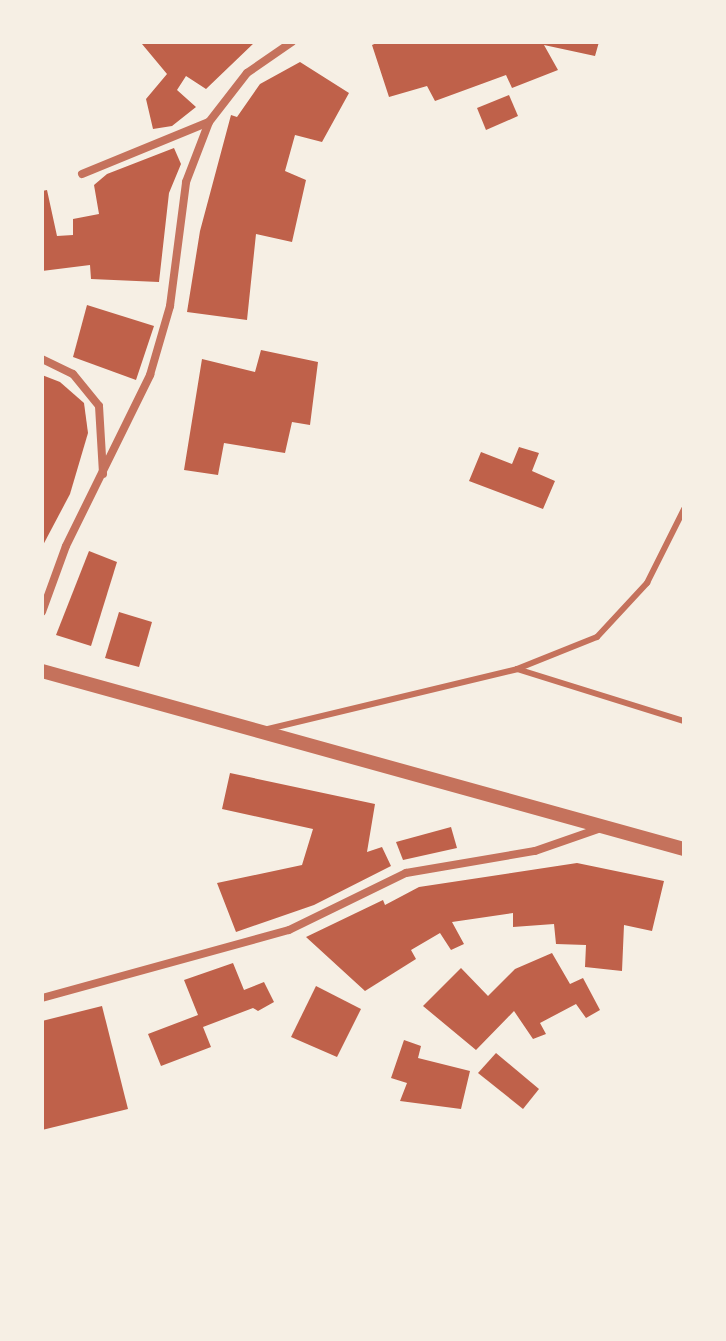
<!DOCTYPE html>
<html>
<head>
<meta charset="utf-8">
<style>
  body { margin:0 }
  #map { position:relative; width:726px; height:1341px; overflow:hidden; background:#f6efe4; font-family:"IBM Plex Sans",sans-serif }
  div>[style] { position:absolute }
  .building>* { inset:0; background:#bf614a }
  .service>* { height:6px; margin:-3px; padding:0 3px; transform-origin:3px; border-radius:3px; background:#c5725c }
  .minor>* { height:8px; margin:-4px; padding:0 4px; transform-origin:4px; border-radius:4px; background:#c5725c }
  .tertiary>* { height:14px; margin:-7px; padding:0 7px; transform-origin:7px; border-radius:7px; background:#c5725c }
  span { translate:-50% -50%; white-space:nowrap; text-align:center; line-height:1.15; -webkit-text-stroke:6px #f6efe4; paint-order:stroke }
  .frame { position:absolute; inset:0; border:44px solid #f6efe4; pointer-events:none }
</style>
</head>
<body>
<div id="map">
  <div class="building">
    <i style="clip-path:polygon(145px 42px,255px 42px,206px 89px,186px 76px,177px 90px,196px 107px,172px 126px,153px 129px,146px 99px,167px 74px,142px 44px)"></i>
    <i style="clip-path:polygon(379px 42px,599px 42px,595px 56px,544px 45px,558px 70px,512px 88px,506px 75px,435px 101px,427px 86px,389px 97px,372px 45px)"></i>
    <i style="clip-path:polygon(300px 62px,349px 93px,322px 142px,295px 135px,285px 171px,306px 180px,292px 242px,256px 234px,247px 320px,187px 312px,200px 231px,231px 115px,237px 117px,260px 84px)"></i>
    <i style="clip-path:polygon(509px 95px,518px 116px,486px 130px,477px 108px)"></i>
    <i style="clip-path:polygon(174px 148px,181px 164px,169px 193px,159px 282px,91px 279px,90px 265px,42px 271px,42px 191px,47px 190px,57px 236px,73px 235px,73px 219px,99px 214px,94px 185px,107px 174px)"></i>
    <i style="clip-path:polygon(87px 305px,154px 326px,136px 380px,73px 357px)"></i>
    <i style="clip-path:polygon(261px 350px,318px 362px,310px 425px,292px 422px,285px 453px,224px 443px,218px 475px,184px 470px,202px 359px,255px 372px)"></i>
    <i style="clip-path:polygon(42px 375px,60px 382px,84px 403px,88px 433px,70px 494px,42px 547px)"></i>
    <i style="clip-path:polygon(519px 447px,539px 453px,532px 471px,555px 481px,543px 509px,469px 481px,481px 452px,512px 464px)"></i>
    <i style="clip-path:polygon(89px 551px,117px 562px,91px 646px,56px 635px)"></i>
    <i style="clip-path:polygon(119px 612px,152px 622px,139px 667px,105px 658px)"></i>
    <i style="clip-path:polygon(230px 773px,375px 804px,367px 852px,382px 847px,391px 866px,314px 905px,236px 932px,217px 883px,302px 865px,313px 829px,222px 809px)"></i>
    <i style="clip-path:polygon(451px 827px,457px 848px,403px 860px,396px 842px)"></i>
    <i style="clip-path:polygon(577px 863px,664px 881px,652px 931px,624px 925px,622px 971px,585px 967px,586px 945px,556px 944px,554px 924px,513px 927px,513px 913px,452px 922px,464px 944px,451px 950px,440px 933px,411px 950px,416px 959px,365px 991px,306px 937px,383px 900px,385px 905px,419px 887px)"></i>
    <i style="clip-path:polygon(552px 953px,570px 984px,583px 978px,600px 1010px,586px 1018px,576px 1004px,540px 1023px,546px 1034px,533px 1039px,514px 1011px,476px 1050px,423px 1006px,461px 968px,488px 996px,515px 969px)"></i>
    <i style="clip-path:polygon(233px 963px,244px 990px,264px 982px,274px 1002px,258px 1011px,253px 1008px,203px 1027px,211px 1047px,161px 1066px,148px 1034px,198px 1015px,184px 980px)"></i>
    <i style="clip-path:polygon(316px 986px,361px 1009px,337px 1057px,291px 1037px)"></i>
    <i style="clip-path:polygon(102px 1006px,128px 1109px,42px 1130px,42px 1021px)"></i>
    <i style="clip-path:polygon(404px 1040px,421px 1046px,418px 1058px,470px 1071px,461px 1109px,400px 1101px,407px 1083px,391px 1078px)"></i>
    <i style="clip-path:polygon(496px 1053px,539px 1089px,523px 1109px,478px 1073px)"></i>
  </div>
  <div class="service">
    <i style="left:517px;top:669px;width:175px;rotate:17.3deg"></i>
    <i style="left:268px;top:729px;width:256px;rotate:-13.5deg"></i>
    <i style="left:517px;top:669px;width:86px;rotate:-21.8deg"></i>
    <i style="left:597px;top:637px;width:74px;rotate:-47.2deg"></i>
    <i style="left:647px;top:583px;width:83px;rotate:-63.4deg"></i>
  </div>
  <div class="minor">
    <i style="left:82px;top:174px;width:137px;rotate:-22.3deg"></i>
    <i style="left:42px;top:359px;width:34px;rotate:26deg"></i>
    <i style="left:73px;top:374px;width:41px;rotate:50.9deg"></i>
    <i style="left:99px;top:406px;width:68px;rotate:86.6deg"></i>
    <i style="left:42px;top:612px;width:70px;rotate:-70deg"></i>
    <i style="left:66px;top:546px;width:191px;rotate:-63.8deg"></i>
    <i style="left:150px;top:375px;width:72px;rotate:-73.8deg"></i>
    <i style="left:170px;top:306px;width:125px;rotate:-82.6deg"></i>
    <i style="left:186px;top:182px;width:64px;rotate:-69deg"></i>
    <i style="left:209px;top:122px;width:62px;rotate:-52.2deg"></i>
    <i style="left:247px;top:73px;width:55px;rotate:-34.6deg"></i>
    <i style="left:42px;top:998px;width:256px;rotate:-15.4deg"></i>
    <i style="left:289px;top:930px;width:130px;rotate:-26deg"></i>
    <i style="left:406px;top:873px;width:131px;rotate:-9.7deg"></i>
    <i style="left:535px;top:851px;width:70px;rotate:-19.2deg"></i>
  </div>
  <div class="tertiary">
    <i style="left:42px;top:671px;width:666px;rotate:15.5deg"></i>
  </div>
  <div class="frame"></div>
</div>
</body>
</html>
